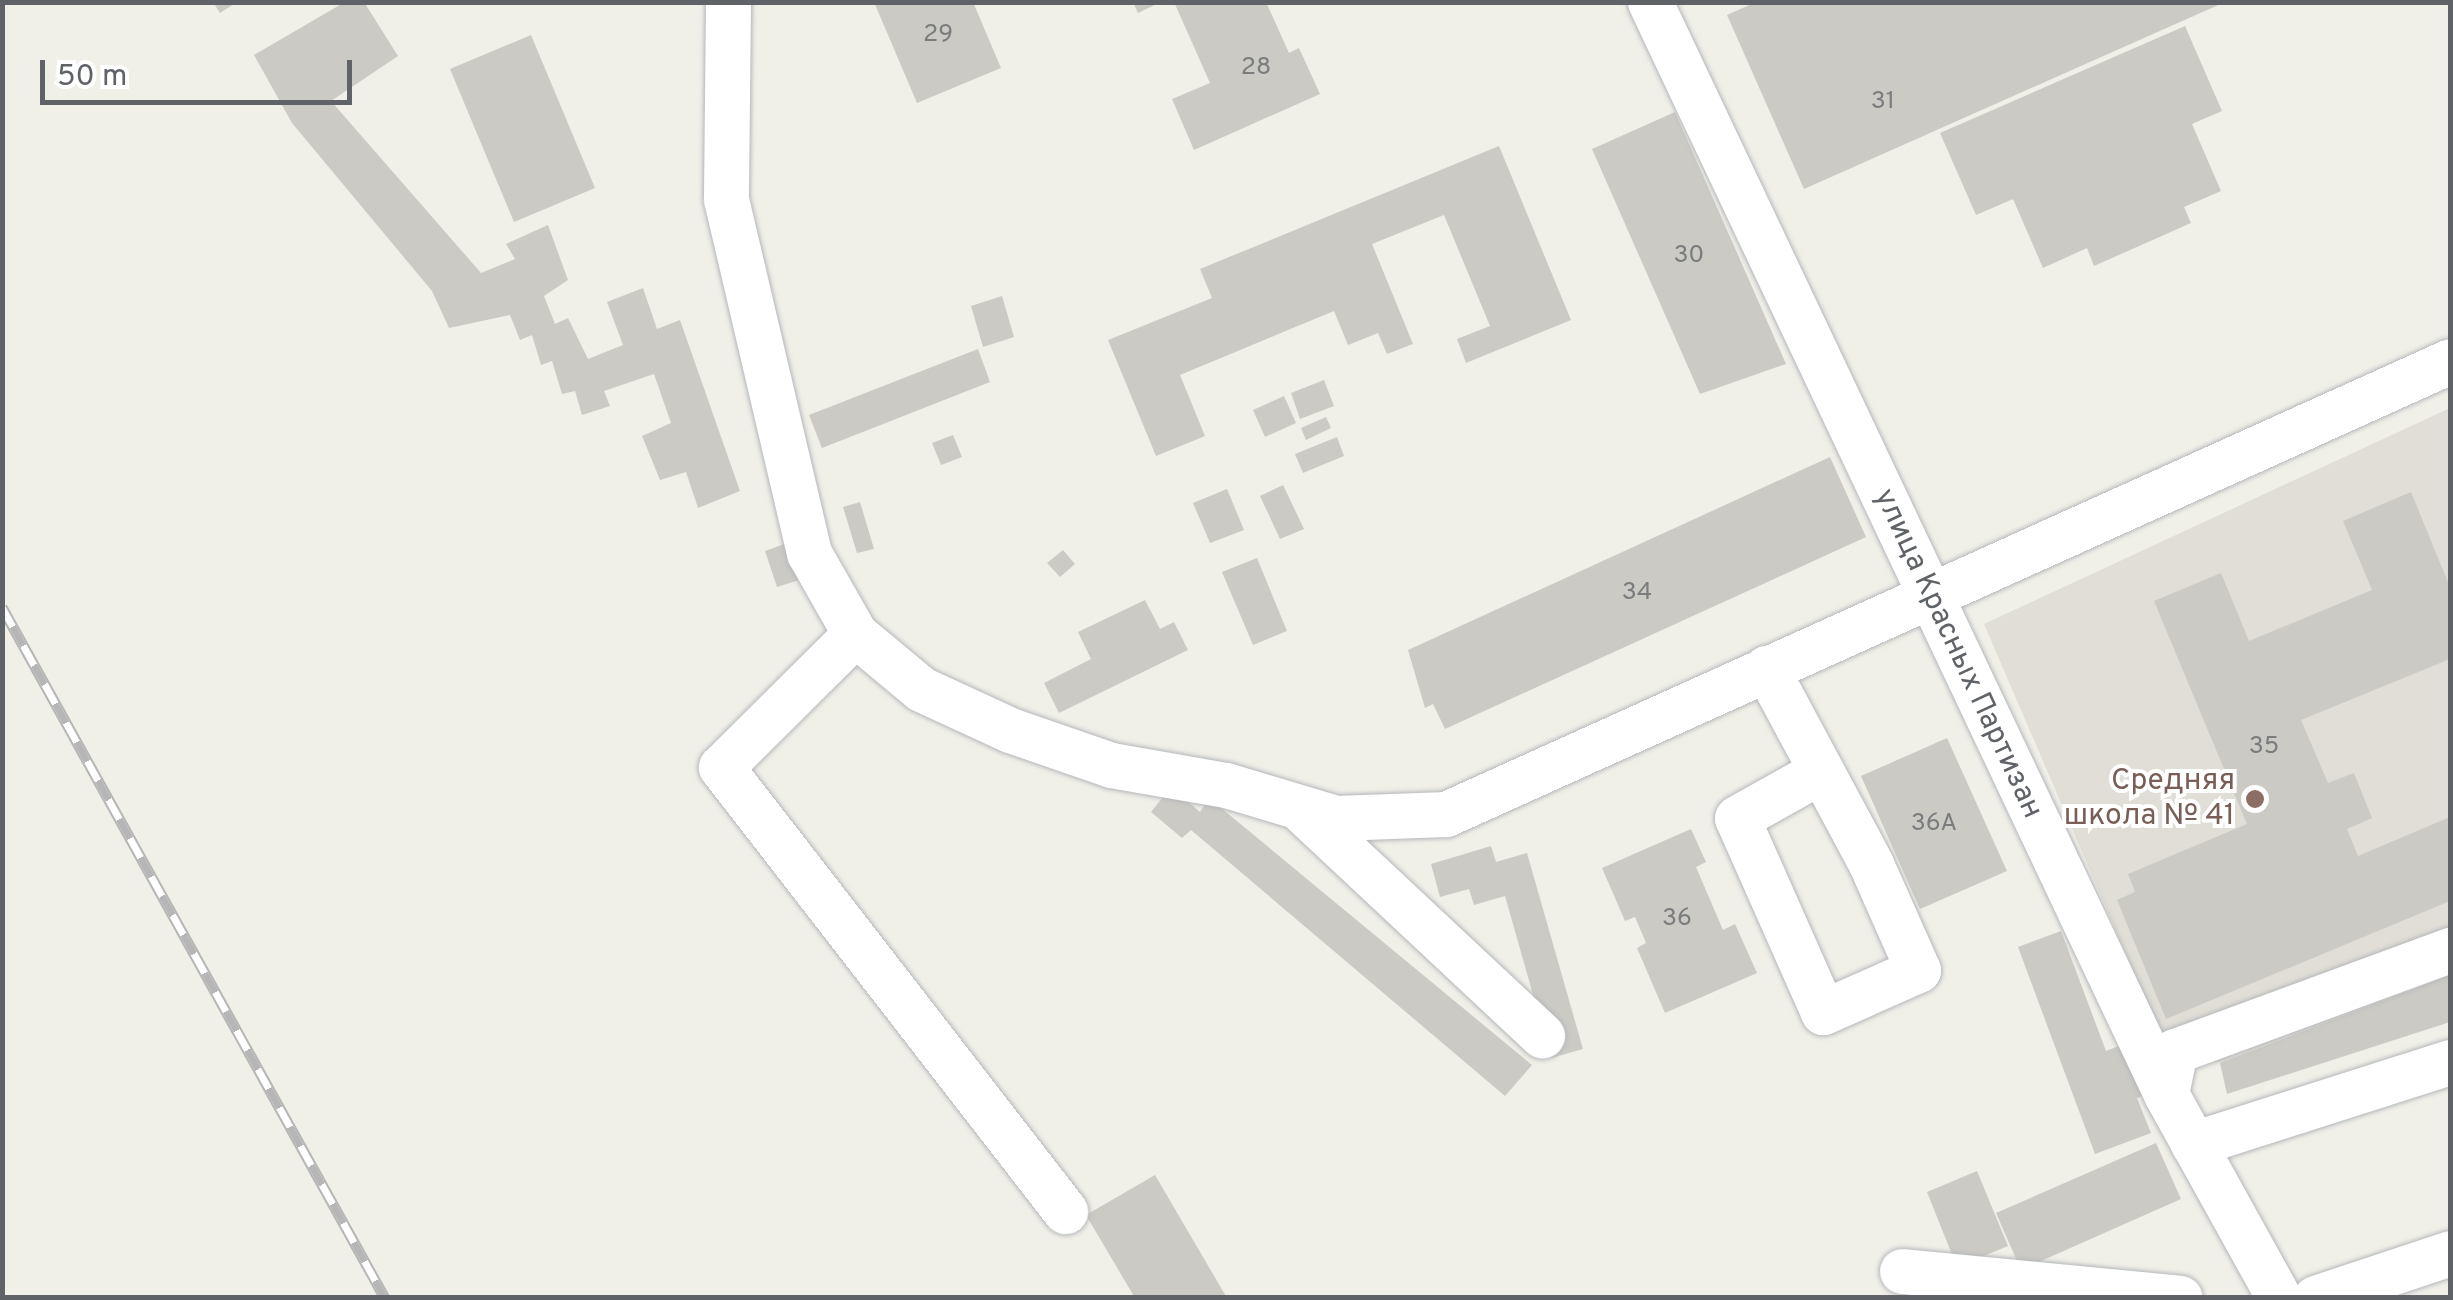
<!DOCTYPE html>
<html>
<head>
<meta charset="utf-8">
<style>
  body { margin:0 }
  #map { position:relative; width:2453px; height:1300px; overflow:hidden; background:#f0efe8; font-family:Overpass,sans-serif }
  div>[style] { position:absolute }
  .education>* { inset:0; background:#e0ded6 }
  .building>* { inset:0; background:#cccac4 }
  .roads { filter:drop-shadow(0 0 2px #b5b7bb) drop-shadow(0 0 2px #b5b7bb) }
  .minor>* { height:45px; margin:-22.5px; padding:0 22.5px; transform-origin:22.5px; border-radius:22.5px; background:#fff }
  .rail>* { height:11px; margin-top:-5.5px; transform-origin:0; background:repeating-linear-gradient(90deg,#fff 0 22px,#b6b6b7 0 44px); box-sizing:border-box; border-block:2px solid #b6b6b7 }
  .dots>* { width:28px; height:28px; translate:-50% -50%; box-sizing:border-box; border:5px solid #fff; border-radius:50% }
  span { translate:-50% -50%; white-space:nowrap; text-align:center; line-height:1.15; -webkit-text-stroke:8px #fff; paint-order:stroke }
  .number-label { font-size:25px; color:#7a7c7e }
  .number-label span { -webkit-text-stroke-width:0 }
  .street-label { font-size:30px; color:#5f6267 }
  .education-label { font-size:30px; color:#785e54 }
  .right { translate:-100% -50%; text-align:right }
  .frame { position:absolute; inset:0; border:5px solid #5f6267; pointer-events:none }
  .scale { position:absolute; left:40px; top:60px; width:312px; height:45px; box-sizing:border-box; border:5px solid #5f6267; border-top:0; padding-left:12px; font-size:30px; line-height:35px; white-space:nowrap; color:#5f6267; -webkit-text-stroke:8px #fff; paint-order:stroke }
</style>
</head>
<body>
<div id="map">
  <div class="education">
    <i style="clip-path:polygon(2450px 408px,2450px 975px,2220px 1063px,2175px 1051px,2160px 1033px,1984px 624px)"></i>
  </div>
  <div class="building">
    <i style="clip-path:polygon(213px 2px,237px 2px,220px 13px)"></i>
    <i style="clip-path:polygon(345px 2px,364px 2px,398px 56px,331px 101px,481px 273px,515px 259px,506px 244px,548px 225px,568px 280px,544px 296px,555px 324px,568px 318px,588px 359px,623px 345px,607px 302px,643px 288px,657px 329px,680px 320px,740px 491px,698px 508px,686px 472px,660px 480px,642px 436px,671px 423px,654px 374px,604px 391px,610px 406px,582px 415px,575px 391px,562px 394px,552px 361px,541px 365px,532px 335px,520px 340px,510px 315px,449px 328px,432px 291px,292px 123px,254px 55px)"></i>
    <i style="clip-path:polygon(874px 2px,973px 2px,1001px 68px,917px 103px)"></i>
    <i style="clip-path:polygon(1133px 2px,1161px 2px,1138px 13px)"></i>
    <i style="clip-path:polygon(1174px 2px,1266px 2px,1289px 53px,1299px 48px,1320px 94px,1194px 150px,1172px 99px,1210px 83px)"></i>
    <i style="clip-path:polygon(1756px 2px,2225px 2px,1804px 189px,1727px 15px)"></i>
    <i style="clip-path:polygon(2185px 26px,2222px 111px,2192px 124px,2221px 191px,2184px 207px,2191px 223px,2094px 266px,2087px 248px,2043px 268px,2013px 199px,1976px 215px,1940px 133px)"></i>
    <i style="clip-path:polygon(531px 35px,595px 188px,514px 222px,450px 69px)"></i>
    <i style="clip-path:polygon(1675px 112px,1786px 364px,1700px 394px,1592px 149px)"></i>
    <i style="clip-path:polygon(1499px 146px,1571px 320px,1466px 363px,1457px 339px,1490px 326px,1444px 215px,1372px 244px,1413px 344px,1387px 354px,1378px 333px,1348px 345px,1334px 311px,1180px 375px,1205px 436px,1156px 456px,1108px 340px,1212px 298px,1200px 269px)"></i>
    <i style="clip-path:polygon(1002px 296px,1014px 337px,983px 347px,971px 306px)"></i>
    <i style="clip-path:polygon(978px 349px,990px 382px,822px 448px,809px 415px)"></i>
    <i style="clip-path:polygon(1324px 380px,1334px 406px,1300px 419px,1291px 393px)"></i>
    <i style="clip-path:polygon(1284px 396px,1296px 423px,1265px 437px,1253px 410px)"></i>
    <i style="clip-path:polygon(1326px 417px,1331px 428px,1306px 440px,1301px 428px)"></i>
    <i style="clip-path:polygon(953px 435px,962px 457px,941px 465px,932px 443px)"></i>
    <i style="clip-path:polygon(1337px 437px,1344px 456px,1303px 473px,1295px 454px)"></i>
    <i style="clip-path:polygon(1830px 457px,1866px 537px,1445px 729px,1433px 704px,1425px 708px,1408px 650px)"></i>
    <i style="clip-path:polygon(1283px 485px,1304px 529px,1280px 539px,1260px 496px)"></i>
    <i style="clip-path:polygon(1227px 489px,1244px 530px,1210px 543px,1193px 503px)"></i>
    <i style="clip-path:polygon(2411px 492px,2450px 587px,2450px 659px,2301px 720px,2328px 783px,2354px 773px,2372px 818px,2347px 829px,2358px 856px,2450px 817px,2450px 901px,2166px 1019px,2117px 900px,2135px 892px,2128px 874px,2247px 824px,2154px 601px,2221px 573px,2249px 641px,2372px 590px,2343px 521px)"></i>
    <i style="clip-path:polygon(860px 502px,874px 549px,857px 553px,843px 507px)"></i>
    <i style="clip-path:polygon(787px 543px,799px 580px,777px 587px,765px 551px)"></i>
    <i style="clip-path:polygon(1063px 550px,1075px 564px,1060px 577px,1047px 563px)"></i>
    <i style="clip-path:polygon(1257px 558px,1287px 631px,1253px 645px,1222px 572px)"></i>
    <i style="clip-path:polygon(1145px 600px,1160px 629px,1174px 622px,1188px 650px,1059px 713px,1044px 683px,1091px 659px,1078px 632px)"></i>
    <i style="clip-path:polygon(1947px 738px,2007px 871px,1920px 909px,1861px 776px)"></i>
    <i style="clip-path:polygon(1171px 787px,1200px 812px,1209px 798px,1532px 1065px,1505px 1096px,1191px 830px,1182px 838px,1151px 812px)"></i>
    <i style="clip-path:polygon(1691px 829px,1706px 862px,1696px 867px,1723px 930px,1735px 924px,1757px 973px,1665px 1013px,1637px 948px,1646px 943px,1635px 917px,1625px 921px,1602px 868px)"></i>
    <i style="clip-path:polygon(1491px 846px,1496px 862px,1527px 853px,1583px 1049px,1551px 1058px,1505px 896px,1474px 905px,1469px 889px,1440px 897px,1431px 864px)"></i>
    <i style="clip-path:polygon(2061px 931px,2106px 1051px,2129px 1042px,2148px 1094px,2137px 1098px,2151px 1133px,2095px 1154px,2018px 947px)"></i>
    <i style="clip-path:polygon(2450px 975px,2450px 1022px,2227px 1094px,2220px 1063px)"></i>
    <i style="clip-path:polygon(2156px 1143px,2181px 1199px,2021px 1270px,1996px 1213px)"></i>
    <i style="clip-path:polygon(1977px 1171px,2008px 1246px,1957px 1267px,1927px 1192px)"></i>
    <i style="clip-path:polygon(1155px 1175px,1227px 1298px,1135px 1298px,1086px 1215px)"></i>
  </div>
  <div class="roads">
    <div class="minor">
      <i style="left:728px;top:2px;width:197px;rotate:90.6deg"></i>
      <i style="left:726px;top:199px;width:364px;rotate:76.8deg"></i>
      <i style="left:809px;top:553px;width:93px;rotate:60.4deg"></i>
      <i style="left:855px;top:634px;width:86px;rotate:39.8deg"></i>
      <i style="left:921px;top:689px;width:98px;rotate:24.7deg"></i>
      <i style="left:1010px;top:730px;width:107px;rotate:19.1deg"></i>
      <i style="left:1111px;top:765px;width:117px;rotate:9.9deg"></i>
      <i style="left:1226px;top:785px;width:115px;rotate:16.7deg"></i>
      <i style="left:1336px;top:818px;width:110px;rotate:-2.1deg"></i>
      <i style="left:1446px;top:814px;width:1101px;rotate:-24.28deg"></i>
      <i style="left:1650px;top:2px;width:1208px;rotate:64.71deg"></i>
      <i style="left:2166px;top:1094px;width:233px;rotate:61deg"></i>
      <i style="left:855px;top:634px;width:189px;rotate:135.2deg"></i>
      <i style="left:721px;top:767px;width:562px;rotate:52.23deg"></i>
      <i style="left:1766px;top:668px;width:222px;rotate:61.8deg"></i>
      <i style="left:1871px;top:864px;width:116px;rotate:66.1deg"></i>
      <i style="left:1918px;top:970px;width:104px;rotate:156.1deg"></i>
      <i style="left:1823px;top:1012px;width:212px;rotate:-113.9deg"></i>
      <i style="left:1737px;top:818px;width:96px;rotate:-29.2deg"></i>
      <i style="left:1299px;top:808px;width:333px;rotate:43.1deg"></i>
      <i style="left:2166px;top:1094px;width:44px;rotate:-78.2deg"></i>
      <i style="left:2175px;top:1051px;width:293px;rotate:-20.2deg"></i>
      <i style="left:2193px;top:1144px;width:270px;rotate:-17.7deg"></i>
      <i style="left:1902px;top:1271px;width:279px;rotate:5.5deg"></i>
      <i style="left:2315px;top:1298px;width:142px;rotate:-18.4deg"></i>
    </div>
  </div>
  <div class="rail">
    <i style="left:2px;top:607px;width:790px;rotate:61deg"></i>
  </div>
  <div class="dots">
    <i style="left:2255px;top:799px;background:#8d6e63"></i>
  </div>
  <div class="number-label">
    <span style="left:938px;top:35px">29</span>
    <span style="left:1256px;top:68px">28</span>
    <span style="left:1883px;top:102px">31</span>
    <span style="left:1689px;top:256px">30</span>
    <span style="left:1637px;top:593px">34</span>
    <span style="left:2264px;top:747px">35</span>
    <span style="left:1934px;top:824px">36А</span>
    <span style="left:1677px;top:919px">36</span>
  </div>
  <div class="street-label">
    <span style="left:1957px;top:654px;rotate:65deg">улица Красных Партизан</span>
  </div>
  <div class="education-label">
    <span class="right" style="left:2235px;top:799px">Средняя<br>школа № 41</span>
  </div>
  <div class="frame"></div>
  <div class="scale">50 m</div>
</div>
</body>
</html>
